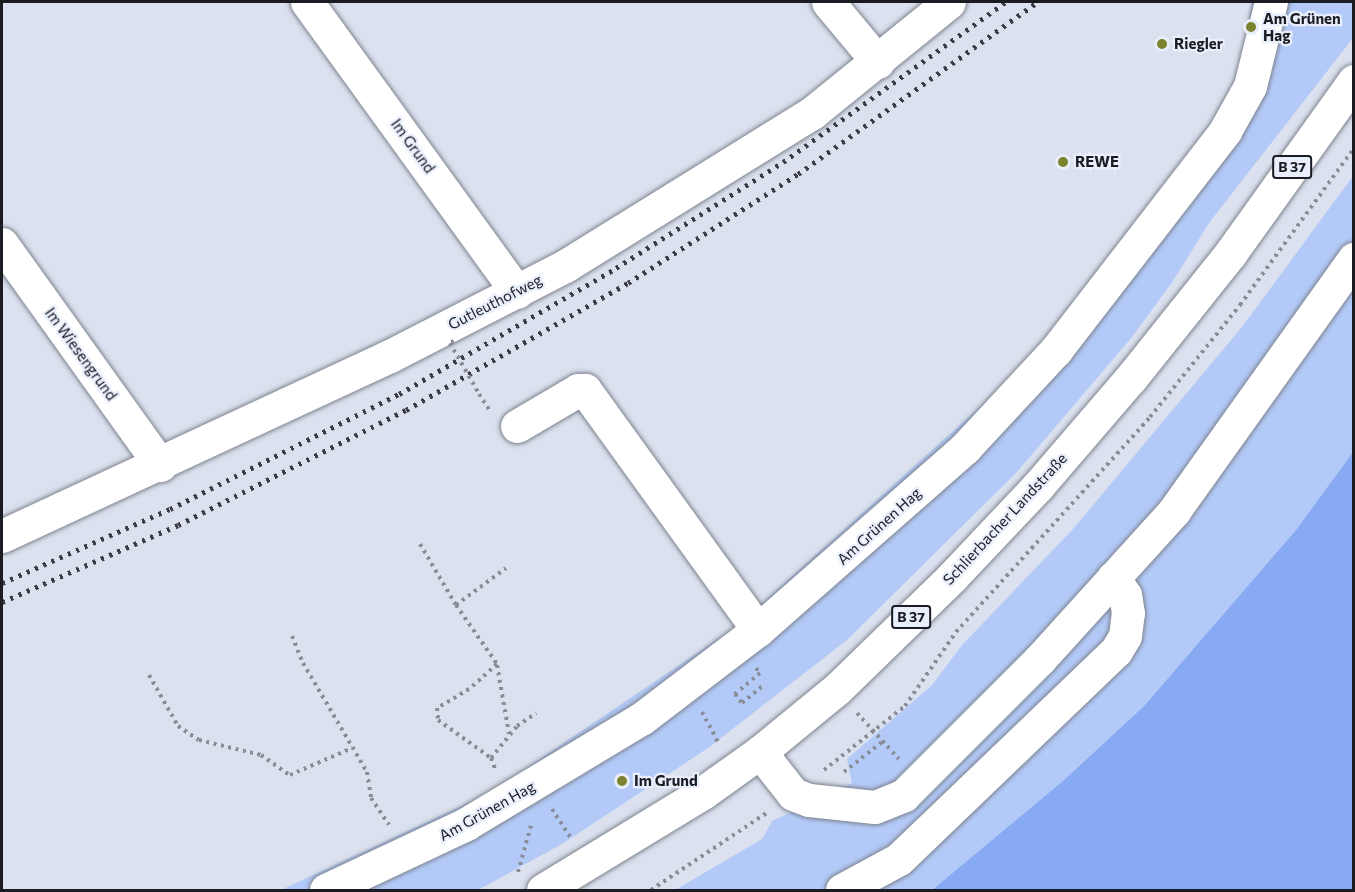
<!DOCTYPE html>
<html>
<head>
<meta charset="utf-8">
<style>
  body { margin:0 }
  #map { position:relative; width:1355px; height:892px; overflow:hidden; background:#dbe1ee; font-family:Commissioner,sans-serif }
  div>[style] { position:absolute }
  .green>* { inset:0; background:#b3caf8 }
  .water>* { inset:0; background:#88aaf3 }
  .path>* { height:4px; margin-top:-2px; transform-origin:0; background:repeating-linear-gradient(90deg,#898d97 0 3px,transparent 0 7.5px) }
  .roads { filter:drop-shadow(0 0 2px #7d838f) drop-shadow(0 0 2px #7d838f) }
  .minor>* { height:33px; margin:-16.5px; padding:0 16.5px; transform-origin:16.5px; border-radius:16.5px; background:#fff }
  .major>* { height:33px; margin:-16.5px; padding:0 16.5px; transform-origin:16.5px; border-radius:16.5px; background:#fff }
  .rail>* { height:4.5px; margin-top:-2.25px; transform-origin:0; background:repeating-linear-gradient(90deg,#3b3d44 0 3px,transparent 0 9px) }
  .path-bridge>* { height:4px; margin-top:-2px; transform-origin:0; background:repeating-linear-gradient(90deg,#898d97 0 3px,transparent 0 7.5px) }
  .dots>* { width:16px; height:16px; translate:-50% -50%; box-sizing:border-box; border:3px solid #e8eefc; border-radius:50% }
  span { translate:-50% -50%; white-space:nowrap; text-align:center; line-height:1.15; -webkit-text-stroke:4.5px #e8eefc; paint-order:stroke }
  .shield-label span { padding:2px 4px; background:#e8eefc; border:2px solid; border-radius:4px; -webkit-text-stroke-width:0 }
  .shield-label { font-size:14px; color:#1a1c21; font-weight:700 }
  .poi-label { font-size:15px; color:#1a1c21; font-weight:700 }
  .left { translate:0 -50%; text-align:left }
  .street-label { font-size:15px; color:#1a1c21 }
  .frame { position:absolute; inset:0; border:3px solid #1a1c21; pointer-events:none }
</style>
</head>
<body>
<div id="map">
  <div class="green">
    <i style="clip-path:polygon(1252px 2px,1353px 2px,1353px 38px,1209px 223px,1173px 281px,1132px 337px,1017px 472px,847px 640px,708px 748px,562px 844px,478px 890px,281px 890px,491px 792px,737px 626px,1033px 359px,1201px 150px,1241px 73px)"></i>
    <i style="clip-path:polygon(1353px 176px,1353px 452px,1296px 530px,1144px 706px,1064px 780px,932px 890px,675px 890px,762px 839px,772px 821px,852px 783px,847px 759px,932px 685px,963px 644px,1073px 529px,1242px 327px)"></i>
  </div>
  <div class="water">
    <i style="clip-path:polygon(1353px 452px,1353px 890px,932px 890px,1064px 780px,1144px 706px,1296px 530px)"></i>
  </div>
  <div class="path">
    <i style="left:479px;top:394px;width:20px;rotate:57deg"></i>
    <i style="left:420px;top:544px;width:71px;rotate:59.5deg"></i>
    <i style="left:456px;top:605px;width:62px;rotate:-36.5deg"></i>
    <i style="left:456px;top:605px;width:72px;rotate:55.2deg"></i>
    <i style="left:497px;top:664px;width:38px;rotate:138deg"></i>
    <i style="left:469px;top:689px;width:37px;rotate:149deg"></i>
    <i style="left:437px;top:708px;width:12px;rotate:85deg"></i>
    <i style="left:438px;top:720px;width:65px;rotate:35.6deg"></i>
    <i style="left:491px;top:758px;width:41px;rotate:-50.9deg"></i>
    <i style="left:517px;top:726px;width:23px;rotate:-34deg"></i>
    <i style="left:292px;top:636px;width:29px;rotate:68deg"></i>
    <i style="left:303px;top:663px;width:126px;rotate:59.6deg"></i>
    <i style="left:367px;top:772px;width:26px;rotate:81deg"></i>
    <i style="left:371px;top:798px;width:32px;rotate:56deg"></i>
    <i style="left:497px;top:665px;width:70px;rotate:80.1deg"></i>
    <i style="left:756px;top:668px;width:6px;rotate:51deg"></i>
    <i style="left:760px;top:673px;width:33px;rotate:140deg"></i>
    <i style="left:735px;top:694px;width:11px;rotate:52deg"></i>
    <i style="left:742px;top:703px;width:30px;rotate:-40deg"></i>
    <i style="left:149px;top:675px;width:59px;rotate:60.4deg"></i>
    <i style="left:178px;top:726px;width:25px;rotate:34deg"></i>
    <i style="left:199px;top:740px;width:64px;rotate:13.6deg"></i>
    <i style="left:261px;top:755px;width:35px;rotate:35deg"></i>
    <i style="left:290px;top:775px;width:68px;rotate:-23.5deg"></i>
    <i style="left:702px;top:712px;width:34px;rotate:62deg"></i>
    <i style="left:857px;top:713px;width:62px;rotate:47.6deg"></i>
    <i style="left:491px;top:758px;width:14px;rotate:69deg"></i>
    <i style="left:824px;top:770px;width:103px;rotate:-38.3deg"></i>
    <i style="left:905px;top:706px;width:90px;rotate:-55.4deg"></i>
    <i style="left:956px;top:632px;width:290px;rotate:-47.9deg"></i>
    <i style="left:1150px;top:417px;width:144px;rotate:-51.2deg"></i>
    <i style="left:1240px;top:305px;width:194px;rotate:-54deg"></i>
    <i style="left:844px;top:772px;width:48px;rotate:-38.3deg"></i>
    <i style="left:552px;top:809px;width:35px;rotate:57deg"></i>
    <i style="left:518px;top:872px;width:52px;rotate:-74.4deg"></i>
    <i style="left:651px;top:890px;width:141px;rotate:-33.7deg"></i>
  </div>
  <div class="roads">
    <div class="minor">
      <i style="left:307px;top:2px;width:358px;rotate:54.1deg"></i>
      <i style="left:828px;top:2px;width:78px;rotate:50.2deg"></i>
      <i style="left:2px;top:244px;width:272px;rotate:54.4deg"></i>
      <i style="left:517px;top:426px;width:71px;rotate:-30.5deg"></i>
      <i style="left:578px;top:390px;width:7px"></i>
      <i style="left:585px;top:390px;width:296px;rotate:54.2deg"></i>
      <i style="left:2px;top:536px;width:428px;rotate:-24.9deg"></i>
      <i style="left:390px;top:356px;width:197px;rotate:-27.2deg"></i>
      <i style="left:565px;top:266px;width:291px;rotate:-31.8deg"></i>
      <i style="left:812px;top:113px;width:176px;rotate:-39deg"></i>
      <i style="left:760px;top:752px;width:53px;rotate:51.8deg"></i>
      <i style="left:793px;top:794px;width:17px;rotate:21deg"></i>
      <i style="left:809px;top:800px;width:66px;rotate:6.1deg"></i>
      <i style="left:875px;top:807px;width:31px;rotate:-22deg"></i>
      <i style="left:904px;top:795px;width:192px;rotate:-45deg"></i>
      <i style="left:1040px;top:659px;width:200px;rotate:-47.8deg"></i>
      <i style="left:1174px;top:511px;width:310px;rotate:-54.5deg"></i>
      <i style="left:326px;top:890px;width:155px;rotate:-25.2deg"></i>
      <i style="left:466px;top:824px;width:204px;rotate:-31deg"></i>
      <i style="left:641px;top:719px;width:147px;rotate:-37.3deg"></i>
      <i style="left:758px;top:630px;width:276px;rotate:-41.3deg"></i>
      <i style="left:965px;top:448px;width:134px;rotate:-47.1deg"></i>
      <i style="left:1056px;top:350px;width:277px;rotate:-52.3deg"></i>
      <i style="left:1225px;top:131px;width:51px;rotate:-60.9deg"></i>
      <i style="left:1250px;top:86px;width:87px;rotate:-76deg"></i>
      <i style="left:842px;top:890px;width:65px;rotate:-28.5deg"></i>
      <i style="left:899px;top:859px;width:301px;rotate:-43.8deg"></i>
      <i style="left:1116px;top:651px;width:17px;rotate:-59deg"></i>
      <i style="left:1125px;top:636px;width:23px;rotate:-83deg"></i>
      <i style="left:1128px;top:613px;width:18px;rotate:-99deg"></i>
      <i style="left:1125px;top:595px;width:21px;rotate:-125deg"></i>
    </div>
    <div class="major">
      <i style="left:543px;top:890px;width:188px;rotate:-31.3deg"></i>
      <i style="left:704px;top:792px;width:69px;rotate:-35.5deg"></i>
      <i style="left:760px;top:752px;width:99px;rotate:-39.3deg"></i>
      <i style="left:837px;top:689px;width:161px;rotate:-44.2deg"></i>
      <i style="left:952px;top:577px;width:125px;rotate:-46.6deg"></i>
      <i style="left:1038px;top:486px;width:143px;rotate:-49.3deg"></i>
      <i style="left:1131px;top:378px;width:159px;rotate:-51.4deg"></i>
      <i style="left:1230px;top:254px;width:213px;rotate:-54.4deg"></i>
    </div>
  </div>
  <div class="rail">
    <i style="left:2px;top:583px;width:184px;rotate:-23.8deg"></i>
    <i style="left:170px;top:509px;width:256px;rotate:-26.7deg"></i>
    <i style="left:399px;top:394px;width:251px;rotate:-30.1deg"></i>
    <i style="left:616px;top:268px;width:198px;rotate:-32.4deg"></i>
    <i style="left:783px;top:162px;width:274px;rotate:-35.7deg"></i>
    <i style="left:2px;top:602px;width:192px;rotate:-23.6deg"></i>
    <i style="left:178px;top:525px;width:255px;rotate:-26.8deg"></i>
    <i style="left:406px;top:410px;width:256px;rotate:-29.8deg"></i>
    <i style="left:628px;top:283px;width:202px;rotate:-32.7deg"></i>
    <i style="left:798px;top:174px;width:294px;rotate:-35.7deg"></i>
  </div>
  <div class="path-bridge">
    <i style="left:454px;top:341px;width:4px;rotate:153deg"></i>
    <i style="left:450px;top:343px;width:59px;rotate:60.4deg"></i>
  </div>
  <div class="dots">
    <i style="left:1251px;top:27px;background:#7b832f"></i>
    <i style="left:1162px;top:44px;background:#7b832f"></i>
    <i style="left:1063px;top:162px;background:#7b832f"></i>
    <i style="left:622px;top:781px;background:#7b832f"></i>
  </div>
  <div class="shield-label">
    <span style="left:1292px;top:167px">B 37</span>
    <span style="left:911px;top:617px">B 37</span>
  </div>
  <div class="poi-label">
    <span class="left" style="left:1263px;top:27px">Am Grünen<br>Hag</span>
    <span class="left" style="left:1174px;top:44px">Riegler</span>
    <span class="left" style="left:1075px;top:162px">REWE</span>
    <span class="left" style="left:634px;top:781px">Im Grund</span>
  </div>
  <div class="street-label">
    <span style="left:413px;top:146px;rotate:54deg">Im Grund</span>
    <span style="left:495px;top:302px;rotate:-27deg">Gutleuthofweg</span>
    <span style="left:81px;top:354px;rotate:54deg">Im Wiesengrund</span>
    <span style="left:1005px;top:519px;rotate:-47deg">Schlierbacher Landstraße</span>
    <span style="left:879px;top:526px;rotate:-42deg">Am Grünen Hag</span>
    <span style="left:487px;top:811px;rotate:-29deg">Am Grünen Hag</span>
  </div>
  <div class="frame"></div>
</div>
</body>
</html>
